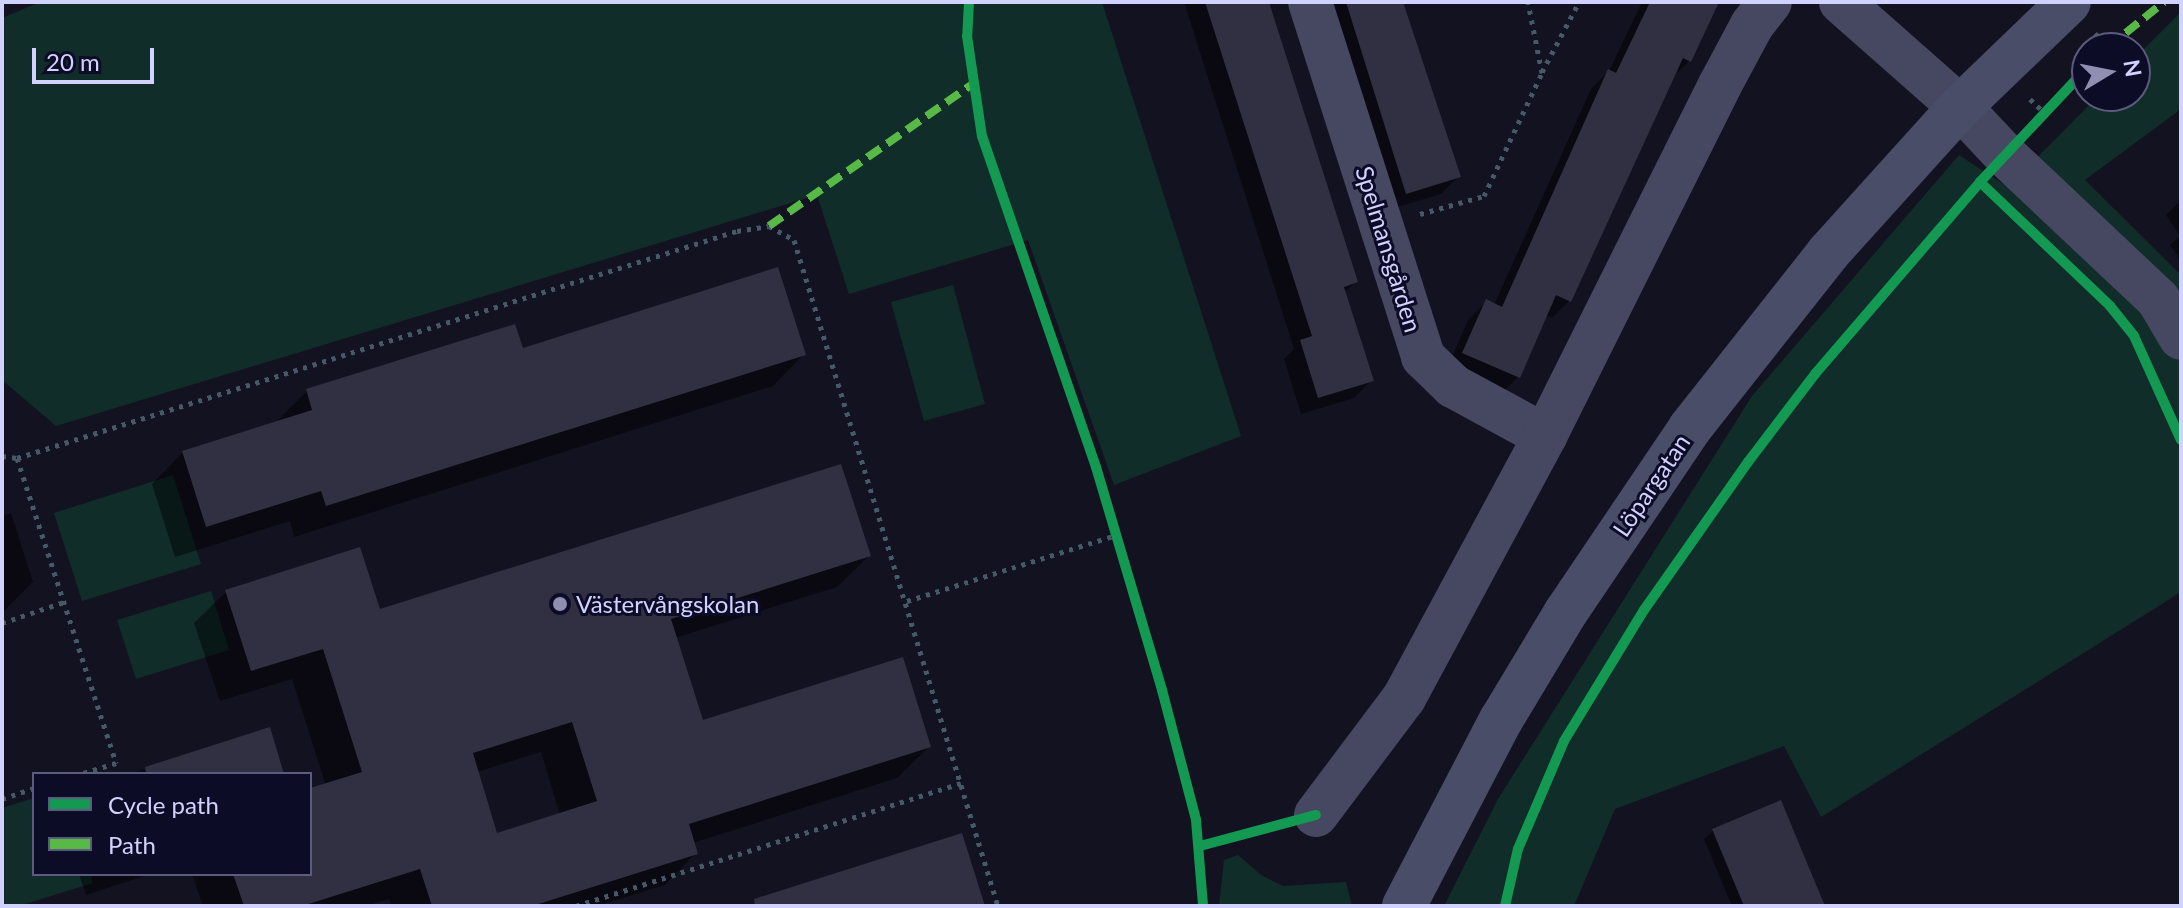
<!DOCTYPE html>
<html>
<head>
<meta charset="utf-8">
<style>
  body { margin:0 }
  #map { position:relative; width:2183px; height:908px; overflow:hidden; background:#131220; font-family:Lato,sans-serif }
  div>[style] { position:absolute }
  .green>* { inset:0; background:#102d2a }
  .shadow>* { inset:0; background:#0007 }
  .building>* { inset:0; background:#313042 }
  .path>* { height:5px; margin-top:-2.5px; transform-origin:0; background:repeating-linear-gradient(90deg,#455966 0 4px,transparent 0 10px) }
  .street>* { height:44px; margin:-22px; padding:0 22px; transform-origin:22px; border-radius:22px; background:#464861 }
  .secondary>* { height:44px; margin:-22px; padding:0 22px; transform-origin:22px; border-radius:22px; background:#4a4d67 }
  .quiet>* { height:8px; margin-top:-4px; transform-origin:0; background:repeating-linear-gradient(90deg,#58b947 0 16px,transparent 0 24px) }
  .cycleway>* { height:10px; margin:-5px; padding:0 5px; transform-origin:5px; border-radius:5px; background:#139951 }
  .dots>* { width:22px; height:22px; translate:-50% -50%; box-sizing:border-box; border:4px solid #0d0c26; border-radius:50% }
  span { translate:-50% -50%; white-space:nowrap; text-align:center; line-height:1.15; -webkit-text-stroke:6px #0d0c26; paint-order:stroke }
  .street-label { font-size:24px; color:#d1d2ff }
  .poi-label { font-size:24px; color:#d1d2ff }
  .left { translate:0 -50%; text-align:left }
  .frame { position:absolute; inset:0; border:4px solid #d1d2ff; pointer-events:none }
  .legend { position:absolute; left:32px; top:772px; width:280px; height:104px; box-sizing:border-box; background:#0d0c26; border:2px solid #5b5b7d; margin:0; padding:10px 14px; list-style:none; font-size:24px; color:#d1d2ff }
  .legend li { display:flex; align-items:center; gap:16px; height:40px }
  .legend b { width:40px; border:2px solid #5b5b7d }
  .north { position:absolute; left:2071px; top:32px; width:80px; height:80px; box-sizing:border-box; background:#0d0c26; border:2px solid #5b5b7d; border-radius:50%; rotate:80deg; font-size:22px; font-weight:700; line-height:32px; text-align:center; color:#d1d2ff }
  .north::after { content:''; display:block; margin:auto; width:28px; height:36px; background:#8e8fb1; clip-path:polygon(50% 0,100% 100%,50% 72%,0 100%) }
  .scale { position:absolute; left:32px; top:48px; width:122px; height:36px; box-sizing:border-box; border:4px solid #d1d2ff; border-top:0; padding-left:10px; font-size:24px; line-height:28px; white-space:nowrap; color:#d1d2ff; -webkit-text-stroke:6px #0d0c26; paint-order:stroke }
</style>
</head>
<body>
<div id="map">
  <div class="green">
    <i style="clip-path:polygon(40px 2px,1102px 2px,1241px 436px,1114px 485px,1028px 240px,849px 294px,817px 195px,56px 426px,2px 380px,2px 18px)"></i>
    <i style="clip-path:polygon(2181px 12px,2181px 109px,2085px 180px,2181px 275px,2181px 592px,1821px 817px,1784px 746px,1615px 809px,1574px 906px,1444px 906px,1498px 799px,1752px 396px,1959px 155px,2008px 187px,2098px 96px,2135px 96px,2135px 58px)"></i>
    <i style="clip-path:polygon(953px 285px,985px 404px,924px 421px,891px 302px)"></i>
    <i style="clip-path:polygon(173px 475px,201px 564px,82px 601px,54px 513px)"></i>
    <i style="clip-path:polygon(211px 591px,229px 650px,136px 679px,117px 620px)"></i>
    <i style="clip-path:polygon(34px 798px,34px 874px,90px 874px,93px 883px,19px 906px,2px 906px,2px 808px)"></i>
    <i style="clip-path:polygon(1238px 855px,1261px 875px,1283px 886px,1346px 882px,1352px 906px,1219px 906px,1224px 860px)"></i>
  </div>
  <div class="shadow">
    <i style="clip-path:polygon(1184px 2px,1264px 2px,1355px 282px,1344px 293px,1372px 380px,1354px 398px,1301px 414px,1284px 359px,1294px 349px)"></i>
    <i style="clip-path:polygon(1324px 2px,1401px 2px,1420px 69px,1425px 68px,1458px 177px,1441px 194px,1388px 210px)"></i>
    <i style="clip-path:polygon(1642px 2px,1717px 2px,1689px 61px,1672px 78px,1570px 300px,1552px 318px,1545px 315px,1518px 377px,1500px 395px,1446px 371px,1468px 320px,1486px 302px,1494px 305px,1591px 89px,1609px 71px)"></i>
    <i style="clip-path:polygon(2181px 200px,2181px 261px,2170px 245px,2180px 236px,2166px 215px)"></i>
    <i style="clip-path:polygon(521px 350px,804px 354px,773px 386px,294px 537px,290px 521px,175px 557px,152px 484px,183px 452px,274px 424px,307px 391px)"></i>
    <i style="clip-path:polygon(11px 513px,33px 582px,2px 613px,2px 516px)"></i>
    <i style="clip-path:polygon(evenodd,869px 556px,837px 587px,675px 638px,702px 723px,929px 747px,897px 778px,693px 843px,696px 853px,665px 885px,597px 906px,391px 906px,389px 899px,366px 906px,203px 906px,192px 874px,310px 874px,310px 791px,326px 786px,292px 679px,220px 701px,194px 623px,226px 592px,379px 612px,869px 556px,541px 752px,560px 815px,496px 835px,477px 772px,541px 752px)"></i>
    <i style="clip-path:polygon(269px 730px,282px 774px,129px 774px)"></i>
    <i style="clip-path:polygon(1713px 831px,1823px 906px,1732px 906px,1704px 839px)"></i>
    <i style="clip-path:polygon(79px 874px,151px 874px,86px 895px)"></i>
  </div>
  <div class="building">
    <i style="clip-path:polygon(1205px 2px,1269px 2px,1358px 282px,1344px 287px,1374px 381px,1318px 398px,1300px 340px,1312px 336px)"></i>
    <i style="clip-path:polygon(1346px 2px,1403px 2px,1461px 177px,1406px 194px)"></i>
    <i style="clip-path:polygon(1650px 2px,1719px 2px,1691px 62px,1683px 58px,1571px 302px,1556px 295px,1520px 378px,1462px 353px,1486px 299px,1502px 307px,1608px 69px,1616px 73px)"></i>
    <i style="clip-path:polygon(778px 267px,806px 355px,326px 506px,321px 491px,206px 527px,182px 451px,312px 410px,306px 389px,515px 324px,523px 348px)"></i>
    <i style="clip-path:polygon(evenodd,841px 464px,871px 556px,671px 619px,703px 720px,903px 657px,931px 747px,689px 824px,698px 854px,532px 906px,432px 906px,420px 869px,302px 906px,244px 906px,233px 874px,310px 874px,310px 788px,362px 772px,323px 649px,251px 671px,225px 590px,360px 547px,380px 609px,841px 464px,572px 722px,597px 801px,497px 833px,473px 753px,572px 722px)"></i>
    <i style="clip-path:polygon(270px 727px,284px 774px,146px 774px,145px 767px)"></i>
    <i style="clip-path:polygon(1781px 800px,1807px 863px,1825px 906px,1744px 906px,1712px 829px)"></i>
    <i style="clip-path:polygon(962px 833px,985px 906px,755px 906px,754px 899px)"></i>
  </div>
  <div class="path">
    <i style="left:2095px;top:33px;width:19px;rotate:51deg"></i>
    <i style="left:1542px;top:72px;width:79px;rotate:-62.1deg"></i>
    <i style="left:2030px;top:99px;width:19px;rotate:43deg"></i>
    <i style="left:1420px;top:214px;width:66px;rotate:-15.7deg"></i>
    <i style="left:1484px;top:196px;width:136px;rotate:-64.8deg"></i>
    <i style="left:1542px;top:73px;width:72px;rotate:-101.2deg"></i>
    <i style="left:2px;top:456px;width:15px;rotate:8deg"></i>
    <i style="left:17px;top:458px;width:755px;rotate:-17.5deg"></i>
    <i style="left:737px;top:231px;width:32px;rotate:-9deg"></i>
    <i style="left:769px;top:226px;width:29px;rotate:29deg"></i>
    <i style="left:794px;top:240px;width:697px;rotate:72.97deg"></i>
    <i style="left:17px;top:458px;width:321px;rotate:72deg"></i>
    <i style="left:116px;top:763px;width:38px;rotate:163deg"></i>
    <i style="left:907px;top:601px;width:219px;rotate:-17.5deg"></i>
    <i style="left:2px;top:623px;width:65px;rotate:-18.7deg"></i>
    <i style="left:2px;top:799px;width:34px;rotate:-19deg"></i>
    <i style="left:576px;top:906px;width:404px;rotate:-17.7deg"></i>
  </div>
  <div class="street">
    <i style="left:1310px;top:2px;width:373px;rotate:72.3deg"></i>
    <i style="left:1423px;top:357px;width:42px;rotate:44deg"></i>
    <i style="left:1453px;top:386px;width:105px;rotate:28.5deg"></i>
    <i style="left:1841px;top:2px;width:159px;rotate:41.4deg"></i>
    <i style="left:1960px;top:107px;width:67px;rotate:46.8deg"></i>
    <i style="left:2006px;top:156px;width:209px;rotate:43.3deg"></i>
    <i style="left:2158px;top:299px;width:45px;rotate:59.5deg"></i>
    <i style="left:1316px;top:815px;width:146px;rotate:-53.1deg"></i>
    <i style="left:1404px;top:698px;width:298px;rotate:-61.7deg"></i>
    <i style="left:1545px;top:436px;width:392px;rotate:-63.5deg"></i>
    <i style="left:1720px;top:85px;width:68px;rotate:-61.9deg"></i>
    <i style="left:1752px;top:25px;width:29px;rotate:-52deg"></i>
  </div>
  <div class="secondary">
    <i style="left:1404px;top:906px;width:210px;rotate:-62.5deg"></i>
    <i style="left:1501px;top:720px;width:126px;rotate:-59deg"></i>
    <i style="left:1566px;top:612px;width:222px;rotate:-56deg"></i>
    <i style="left:1690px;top:428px;width:223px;rotate:-51.7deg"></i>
    <i style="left:1828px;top:253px;width:197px;rotate:-47.9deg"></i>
    <i style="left:1960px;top:107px;width:151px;rotate:-43.9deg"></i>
  </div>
  <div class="quiet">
    <i style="left:2107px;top:48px;width:73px;rotate:-38.9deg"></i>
    <i style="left:769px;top:226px;width:250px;rotate:-34.9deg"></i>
  </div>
  <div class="cycleway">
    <i style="left:969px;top:2px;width:34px;rotate:93deg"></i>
    <i style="left:967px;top:36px;width:101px;rotate:81.5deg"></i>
    <i style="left:982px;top:136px;width:350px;rotate:71deg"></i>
    <i style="left:1096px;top:467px;width:233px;rotate:73.5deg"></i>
    <i style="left:1162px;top:690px;width:134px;rotate:75.3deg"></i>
    <i style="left:1196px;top:820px;width:86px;rotate:85.3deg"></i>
    <i style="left:1980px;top:182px;width:180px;rotate:43.6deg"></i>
    <i style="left:2110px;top:306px;width:38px;rotate:51deg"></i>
    <i style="left:2134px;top:336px;width:114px;rotate:65.7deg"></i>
    <i style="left:1200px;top:846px;width:120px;rotate:-15deg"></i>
    <i style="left:1505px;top:906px;width:58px;rotate:-77.2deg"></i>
    <i style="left:1518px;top:849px;width:117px;rotate:-66.9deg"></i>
    <i style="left:1564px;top:741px;width:153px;rotate:-58.6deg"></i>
    <i style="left:1644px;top:610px;width:181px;rotate:-54.9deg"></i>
    <i style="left:1748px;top:462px;width:111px;rotate:-52.7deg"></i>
    <i style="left:1815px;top:374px;width:253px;rotate:-49.3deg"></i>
    <i style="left:1980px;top:182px;width:156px;rotate:-46.8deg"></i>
  </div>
  <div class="dots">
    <i style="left:560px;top:604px;background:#8e8fb1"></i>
  </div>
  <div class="street-label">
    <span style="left:1389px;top:249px;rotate:73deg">Spelmansgården</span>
    <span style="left:1651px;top:485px;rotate:-56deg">Löpargatan</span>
  </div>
  <div class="poi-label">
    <span class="left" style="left:576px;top:604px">Västervångskolan</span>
  </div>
  <div class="frame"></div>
  <ul class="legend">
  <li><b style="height:10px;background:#139951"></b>Cycle path</li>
  <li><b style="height:10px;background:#58b947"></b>Path</li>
  </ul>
  <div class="north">N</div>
  <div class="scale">20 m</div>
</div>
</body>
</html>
